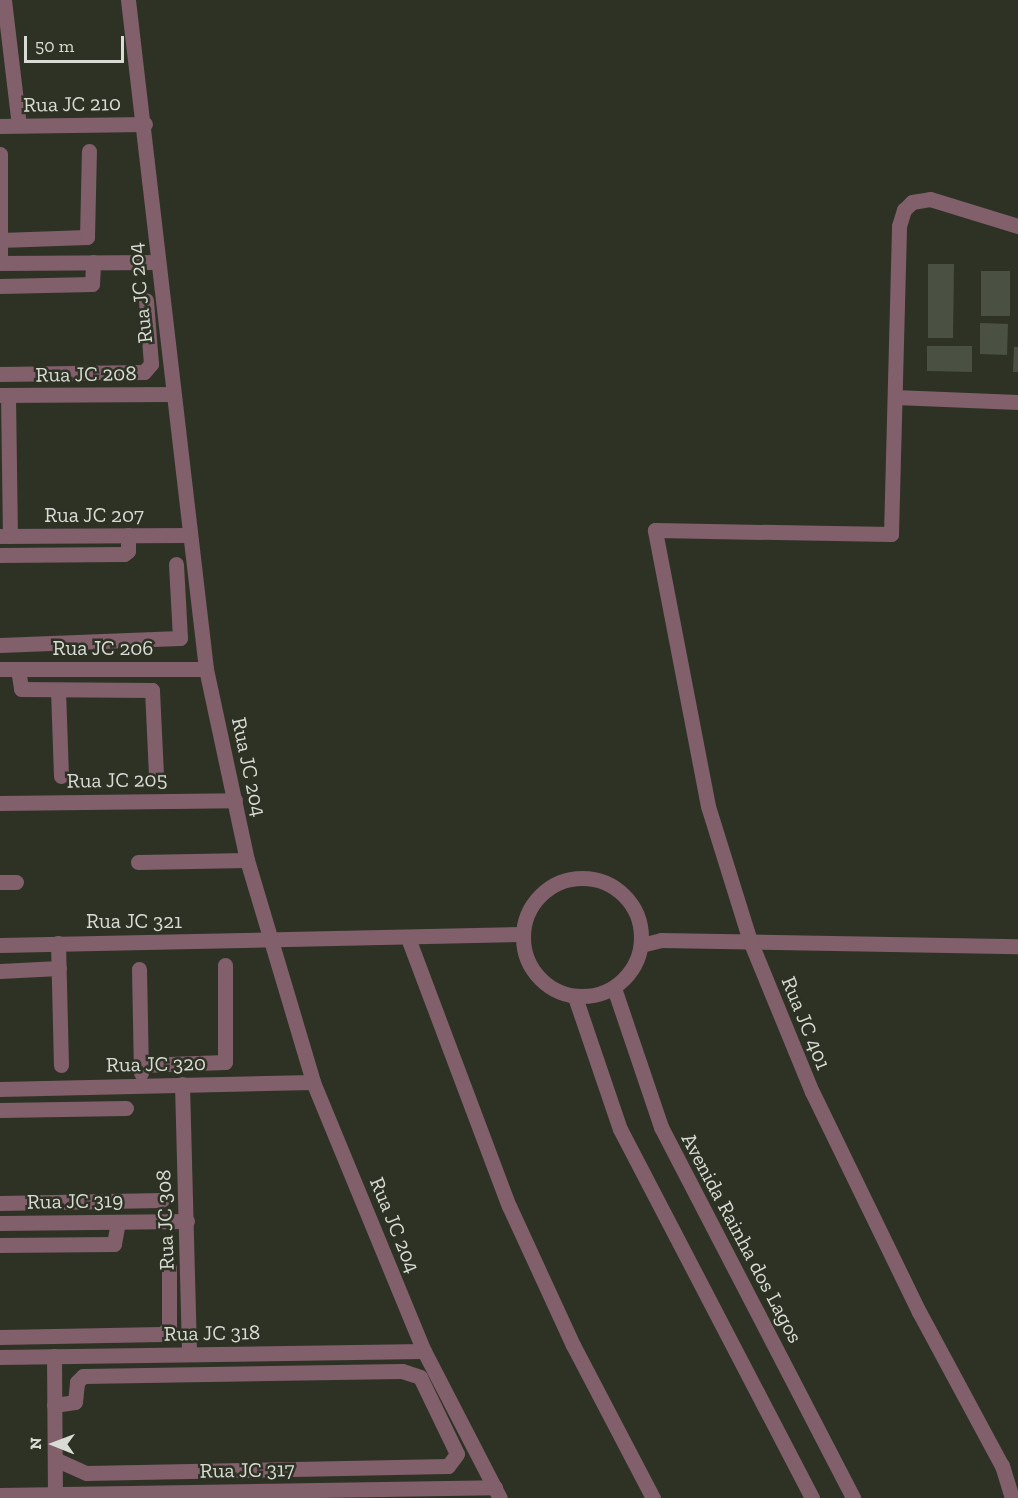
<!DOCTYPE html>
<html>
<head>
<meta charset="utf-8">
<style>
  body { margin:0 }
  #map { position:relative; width:1018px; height:1498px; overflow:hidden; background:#2d3225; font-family:"Zilla Slab",serif }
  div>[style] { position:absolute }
  .building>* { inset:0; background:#4a5042 }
  .minor>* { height:15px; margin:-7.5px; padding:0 7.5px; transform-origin:7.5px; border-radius:7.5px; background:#815f6b }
  .minor>.ring { margin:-7.5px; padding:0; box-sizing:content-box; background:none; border:15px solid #815f6b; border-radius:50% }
  span { translate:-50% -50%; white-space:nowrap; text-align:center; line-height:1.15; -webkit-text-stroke:5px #2d3225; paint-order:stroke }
  .street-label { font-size:21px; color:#d8dcd4 }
  .north { position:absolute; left:24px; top:1414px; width:60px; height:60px; -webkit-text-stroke:4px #2d3225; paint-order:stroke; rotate:271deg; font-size:16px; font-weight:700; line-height:24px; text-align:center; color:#d8dcd4 }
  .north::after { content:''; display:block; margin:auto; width:21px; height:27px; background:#d8dcd4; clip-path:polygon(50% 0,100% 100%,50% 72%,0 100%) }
  .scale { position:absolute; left:24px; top:36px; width:100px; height:27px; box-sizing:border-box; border:3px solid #d8dcd4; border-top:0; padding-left:8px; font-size:18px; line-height:21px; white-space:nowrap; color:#d8dcd4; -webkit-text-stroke:4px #2d3225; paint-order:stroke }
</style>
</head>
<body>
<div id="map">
  <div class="building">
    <i style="clip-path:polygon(928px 264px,954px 264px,953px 338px,928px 338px)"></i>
    <i style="clip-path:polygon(981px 271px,1010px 271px,1010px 316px,981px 316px)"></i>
    <i style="clip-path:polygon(980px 323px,1008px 324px,1007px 355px,980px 354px)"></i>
    <i style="clip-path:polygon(927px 346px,972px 346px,972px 372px,927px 371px)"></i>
    <i style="clip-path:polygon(1014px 347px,1018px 347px,1018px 372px,1013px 372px)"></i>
  </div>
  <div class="minor">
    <i style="left:4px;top:0;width:126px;rotate:83.2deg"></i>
    <i style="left:128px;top:0;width:674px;rotate:83.35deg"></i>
    <i style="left:206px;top:669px;width:195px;rotate:77.9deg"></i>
    <i style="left:247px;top:860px;width:232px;rotate:73.4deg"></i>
    <i style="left:313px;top:1082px;width:291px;rotate:67.6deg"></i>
    <i style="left:424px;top:1351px;width:165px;rotate:62.7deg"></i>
    <i style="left:0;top:126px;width:145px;rotate:-0.8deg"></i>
    <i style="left:0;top:154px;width:109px;rotate:90deg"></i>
    <i style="left:0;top:240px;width:87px;rotate:-2deg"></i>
    <i style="left:87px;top:237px;width:86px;rotate:-88.7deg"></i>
    <i style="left:0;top:263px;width:157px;rotate:-0.4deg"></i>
    <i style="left:0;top:286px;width:92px;rotate:-1.2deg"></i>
    <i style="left:92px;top:284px;width:22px;rotate:-87deg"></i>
    <i style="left:0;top:374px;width:144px;rotate:-0.8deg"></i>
    <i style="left:144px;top:372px;width:11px;rotate:-49deg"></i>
    <i style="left:151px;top:364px;width:64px;rotate:-94.5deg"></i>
    <i style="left:0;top:395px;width:172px;rotate:-0.3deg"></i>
    <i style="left:8px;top:395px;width:141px;rotate:89.2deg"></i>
    <i style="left:895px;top:397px;width:123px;rotate:2.3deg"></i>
    <i style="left:0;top:536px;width:189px;rotate:-0.3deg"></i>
    <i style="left:0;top:555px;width:124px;rotate:-0.5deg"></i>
    <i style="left:124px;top:554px;width:5px;rotate:-37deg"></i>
    <i style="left:128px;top:551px;width:16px;rotate:-90deg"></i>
    <i style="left:0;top:645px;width:180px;rotate:-2.2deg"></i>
    <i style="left:180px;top:638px;width:74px;rotate:-93.1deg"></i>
    <i style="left:0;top:669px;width:206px"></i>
    <i style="left:18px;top:669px;width:20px;rotate:81deg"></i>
    <i style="left:21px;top:689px;width:131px;rotate:0.4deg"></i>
    <i style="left:152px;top:690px;width:85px;rotate:87.3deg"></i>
    <i style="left:58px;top:690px;width:86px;rotate:88deg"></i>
    <i style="left:0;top:803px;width:235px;rotate:-0.7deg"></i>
    <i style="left:138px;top:862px;width:109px;rotate:-1.1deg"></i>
    <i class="ring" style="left:523px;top:878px;width:103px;height:103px"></i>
    <i style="left:0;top:882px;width:16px"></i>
    <i style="left:408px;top:938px;width:286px;rotate:69.4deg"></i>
    <i style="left:509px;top:1206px;width:153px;rotate:65.3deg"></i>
    <i style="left:573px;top:1345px;width:173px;rotate:62.4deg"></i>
    <i style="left:58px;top:943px;width:122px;rotate:88.6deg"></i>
    <i style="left:0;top:945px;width:523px;rotate:-1.2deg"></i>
    <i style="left:641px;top:945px;width:21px;rotate:-14deg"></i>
    <i style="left:661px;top:940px;width:357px;rotate:1deg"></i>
    <i style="left:139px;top:969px;width:104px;rotate:88.9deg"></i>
    <i style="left:0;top:971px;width:59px;rotate:-2.9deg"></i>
    <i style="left:614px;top:988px;width:147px;rotate:71.3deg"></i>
    <i style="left:661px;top:1127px;width:418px;rotate:62.6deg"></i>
    <i style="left:575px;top:997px;width:139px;rotate:71.2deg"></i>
    <i style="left:620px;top:1129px;width:416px;rotate:62.5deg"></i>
    <i style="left:141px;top:1065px;width:84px;rotate:-2deg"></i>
    <i style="left:225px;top:1062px;width:97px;rotate:-90deg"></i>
    <i style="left:182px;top:1084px;width:270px;rotate:88.5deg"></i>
    <i style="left:0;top:1089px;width:313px;rotate:-1.3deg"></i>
    <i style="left:0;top:1110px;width:126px;rotate:-0.9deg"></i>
    <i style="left:0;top:1203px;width:162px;rotate:-1.1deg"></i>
    <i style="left:0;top:1223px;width:187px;rotate:-0.6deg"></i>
    <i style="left:0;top:1245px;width:114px;rotate:-0.5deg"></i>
    <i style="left:114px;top:1244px;width:22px;rotate:-80deg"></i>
    <i style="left:0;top:1337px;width:162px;rotate:-1.1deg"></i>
    <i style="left:162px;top:1334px;width:9px;rotate:-41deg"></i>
    <i style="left:169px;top:1328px;width:60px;rotate:-90deg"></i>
    <i style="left:54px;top:1356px;width:142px;rotate:89.6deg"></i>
    <i style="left:0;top:1357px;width:424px;rotate:-0.8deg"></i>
    <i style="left:54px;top:1405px;width:21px;rotate:-8deg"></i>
    <i style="left:75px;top:1402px;width:20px;rotate:-84deg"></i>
    <i style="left:77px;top:1382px;width:8px;rotate:-45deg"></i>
    <i style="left:83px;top:1376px;width:319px;rotate:-0.9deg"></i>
    <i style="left:402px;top:1371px;width:19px;rotate:18deg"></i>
    <i style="left:420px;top:1377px;width:85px;rotate:64.3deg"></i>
    <i style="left:457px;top:1454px;width:15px;rotate:127deg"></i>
    <i style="left:448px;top:1466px;width:362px;rotate:178.9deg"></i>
    <i style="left:86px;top:1473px;width:34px;rotate:-156deg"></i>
    <i style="left:0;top:1495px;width:495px;rotate:-0.9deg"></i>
    <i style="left:1012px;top:1498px;width:34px;rotate:-107deg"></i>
    <i style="left:1002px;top:1466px;width:175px;rotate:-118.3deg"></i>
    <i style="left:919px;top:1312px;width:245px;rotate:-115.9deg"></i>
    <i style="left:812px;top:1092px;width:163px;rotate:-112.3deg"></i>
    <i style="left:750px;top:941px;width:141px;rotate:-107.3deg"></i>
    <i style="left:708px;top:806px;width:281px;rotate:-100.9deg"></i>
    <i style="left:655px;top:530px;width:236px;rotate:1deg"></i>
    <i style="left:891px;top:534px;width:308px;rotate:-88.5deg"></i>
    <i style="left:899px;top:226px;width:17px;rotate:-73deg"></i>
    <i style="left:904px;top:210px;width:11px;rotate:-45deg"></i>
    <i style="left:912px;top:202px;width:18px;rotate:-9deg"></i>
    <i style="left:930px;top:199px;width:92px;rotate:17.1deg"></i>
  </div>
  <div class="street-label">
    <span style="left:72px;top:104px;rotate:-1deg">Rua JC 210</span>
    <span style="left:140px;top:293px;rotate:-96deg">Rua JC 204</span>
    <span style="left:86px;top:374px;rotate:-1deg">Rua JC 208</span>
    <span style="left:94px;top:515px">Rua JC 207</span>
    <span style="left:103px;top:648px">Rua JC 206</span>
    <span style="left:249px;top:767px;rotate:78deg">Rua JC 204</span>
    <span style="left:117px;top:780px;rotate:-1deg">Rua JC 205</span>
    <span style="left:134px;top:921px">Rua JC 321</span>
    <span style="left:806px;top:1023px;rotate:68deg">Rua JC 401</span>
    <span style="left:156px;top:1064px;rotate:-1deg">Rua JC 320</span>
    <span style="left:75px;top:1201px;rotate:-1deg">Rua JC 319</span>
    <span style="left:165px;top:1220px;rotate:-92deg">Rua JC 308</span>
    <span style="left:395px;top:1225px;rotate:68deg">Rua JC 204</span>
    <span style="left:742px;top:1238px;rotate:62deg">Avenida Rainha dos Lagos</span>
    <span style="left:212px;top:1333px;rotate:-1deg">Rua JC 318</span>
    <span style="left:247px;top:1470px;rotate:-1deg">Rua JC 317</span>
  </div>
  <div class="north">N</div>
  <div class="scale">50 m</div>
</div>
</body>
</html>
